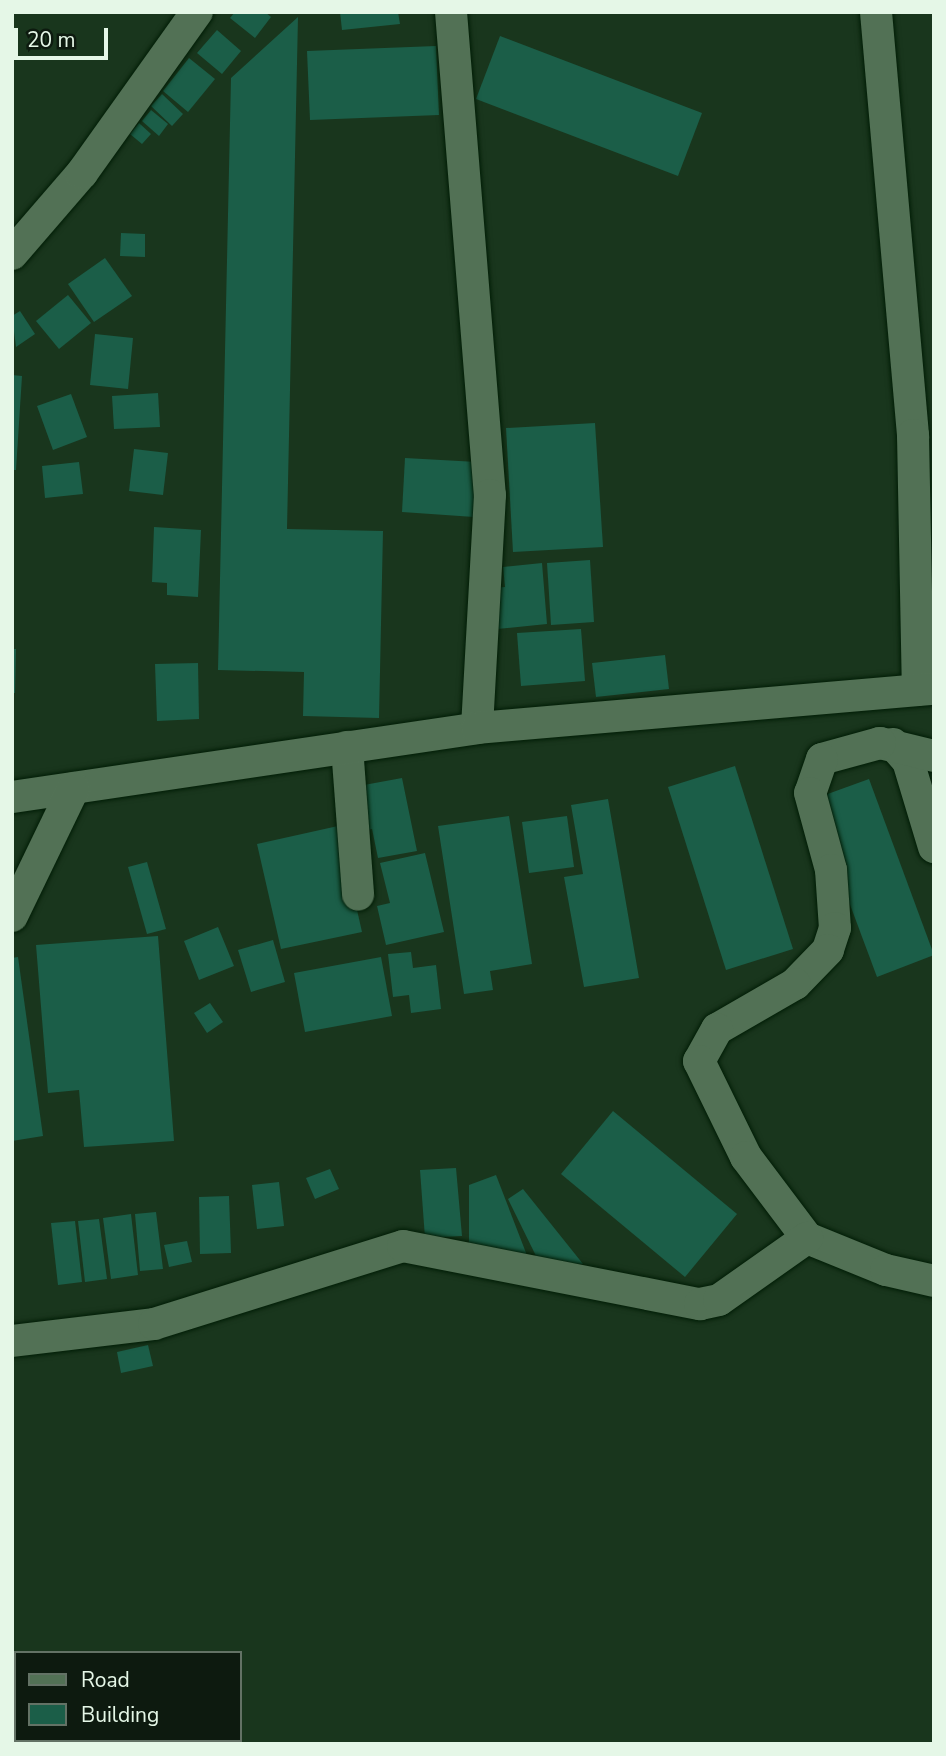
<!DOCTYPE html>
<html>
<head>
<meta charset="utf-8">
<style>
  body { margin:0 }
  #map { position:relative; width:946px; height:1756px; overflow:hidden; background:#19361d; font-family:"Nunito Sans",sans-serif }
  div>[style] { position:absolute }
  .building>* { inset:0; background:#1b5e48 }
  .roads { filter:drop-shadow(0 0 2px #011d06) drop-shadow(0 0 2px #011d06) }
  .minor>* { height:32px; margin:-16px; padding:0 16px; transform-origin:16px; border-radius:16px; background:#527155 }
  span { translate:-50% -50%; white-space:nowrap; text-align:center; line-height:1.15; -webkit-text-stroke:5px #0d1a0f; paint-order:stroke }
  .frame { position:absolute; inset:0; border:14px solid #e5f7e7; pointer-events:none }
  .legend { position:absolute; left:14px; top:1651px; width:228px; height:91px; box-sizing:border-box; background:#0d1a0f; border:2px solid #637265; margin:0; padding:9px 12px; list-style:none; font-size:21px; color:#e5f7e7 }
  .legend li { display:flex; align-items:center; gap:14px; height:35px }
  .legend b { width:35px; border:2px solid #637265 }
  .scale { position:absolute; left:14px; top:28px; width:94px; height:32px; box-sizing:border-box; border:4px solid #e5f7e7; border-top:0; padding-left:9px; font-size:21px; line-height:24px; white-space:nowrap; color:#e5f7e7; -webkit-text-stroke:5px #0d1a0f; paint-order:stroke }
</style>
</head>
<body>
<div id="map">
  <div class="building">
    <i style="clip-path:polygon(235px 12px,265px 12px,271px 17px,255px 38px,230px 18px)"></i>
    <i style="clip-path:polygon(340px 12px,398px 12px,400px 24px,342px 30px)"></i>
    <i style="clip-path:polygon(298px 17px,287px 529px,383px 531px,379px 718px,303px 716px,304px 672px,218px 670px,231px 78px)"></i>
    <i style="clip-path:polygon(217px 30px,241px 51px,222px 74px,197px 53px)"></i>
    <i style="clip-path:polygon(500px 36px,702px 113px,678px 176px,476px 99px)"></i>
    <i style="clip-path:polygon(436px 46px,439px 115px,310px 120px,307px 51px)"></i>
    <i style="clip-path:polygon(189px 58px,215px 79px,188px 112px,163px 91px)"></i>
    <i style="clip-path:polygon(162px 94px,183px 114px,172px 126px,151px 106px)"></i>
    <i style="clip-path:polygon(151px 110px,168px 124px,159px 136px,142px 121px)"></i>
    <i style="clip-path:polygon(139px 123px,151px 134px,142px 144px,130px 134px)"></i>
    <i style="clip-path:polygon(121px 233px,145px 234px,145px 257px,120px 256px)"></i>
    <i style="clip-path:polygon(105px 258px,132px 296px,94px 322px,68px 284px)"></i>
    <i style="clip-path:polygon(68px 295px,91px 323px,59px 349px,36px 321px)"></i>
    <i style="clip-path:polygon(20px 311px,35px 334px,16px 347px,12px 316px)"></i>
    <i style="clip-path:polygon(95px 334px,133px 338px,128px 389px,90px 385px)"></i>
    <i style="clip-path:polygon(12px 375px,22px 376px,16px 470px,12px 470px)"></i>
    <i style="clip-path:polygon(158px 393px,160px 427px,114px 429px,112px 396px)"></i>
    <i style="clip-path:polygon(71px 394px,87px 437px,53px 450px,37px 406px)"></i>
    <i style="clip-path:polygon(595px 423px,603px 547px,513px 552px,506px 428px)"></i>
    <i style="clip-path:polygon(134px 449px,168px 453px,163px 495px,129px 491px)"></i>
    <i style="clip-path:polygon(405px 458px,477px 462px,474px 517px,402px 512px)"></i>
    <i style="clip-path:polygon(79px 462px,83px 494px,45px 498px,42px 466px)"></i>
    <i style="clip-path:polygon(154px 527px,201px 530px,198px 597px,167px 595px,167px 583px,152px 582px)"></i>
    <i style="clip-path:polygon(590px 560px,594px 622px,551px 625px,547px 563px)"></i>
    <i style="clip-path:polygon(542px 563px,547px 624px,497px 629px,493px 588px,505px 587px,503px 567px)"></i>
    <i style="clip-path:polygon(581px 629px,585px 681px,521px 686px,517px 633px)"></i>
    <i style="clip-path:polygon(12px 649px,16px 649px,15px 693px,12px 693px)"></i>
    <i style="clip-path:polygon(665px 655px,669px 689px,596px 697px,592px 663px)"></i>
    <i style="clip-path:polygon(198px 663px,199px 719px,157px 721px,155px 664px)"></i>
    <i style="clip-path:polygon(735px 766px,793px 949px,726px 970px,668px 787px)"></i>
    <i style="clip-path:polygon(402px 778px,417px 851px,378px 858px,372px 829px,362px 831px,356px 804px,367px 802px,364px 785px)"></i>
    <i style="clip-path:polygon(869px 779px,934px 955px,877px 977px,811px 800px)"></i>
    <i style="clip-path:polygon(608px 799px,639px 978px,584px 987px,564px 877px,583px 874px,571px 805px)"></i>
    <i style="clip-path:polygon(509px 816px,532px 964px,490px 971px,493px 990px,464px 994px,438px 826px)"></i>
    <i style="clip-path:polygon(567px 816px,574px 867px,529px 873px,522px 822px)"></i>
    <i style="clip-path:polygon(338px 826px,362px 932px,281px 949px,257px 844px)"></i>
    <i style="clip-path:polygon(425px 853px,444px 932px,386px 945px,377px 906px,390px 903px,380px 863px)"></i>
    <i style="clip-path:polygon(147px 862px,166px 929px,147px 934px,128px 867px)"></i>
    <i style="clip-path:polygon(218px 927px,234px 966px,199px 980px,184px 941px)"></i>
    <i style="clip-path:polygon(158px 936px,174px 1141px,84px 1147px,79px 1090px,48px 1093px,36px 945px)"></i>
    <i style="clip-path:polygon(273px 940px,285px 982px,251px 992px,238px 950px)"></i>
    <i style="clip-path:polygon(411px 952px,413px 968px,436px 965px,441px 1009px,411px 1013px,409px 995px,393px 997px,388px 954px)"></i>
    <i style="clip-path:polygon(18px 957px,43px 1136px,12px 1141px,12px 958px)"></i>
    <i style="clip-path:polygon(381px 957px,392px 1016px,305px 1032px,294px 973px)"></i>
    <i style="clip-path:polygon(210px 1003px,223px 1022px,207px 1033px,194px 1013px)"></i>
    <i style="clip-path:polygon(613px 1111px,737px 1214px,685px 1277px,561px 1174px)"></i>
    <i style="clip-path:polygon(456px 1168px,462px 1236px,425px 1238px,420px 1170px)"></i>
    <i style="clip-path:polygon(330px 1169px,339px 1189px,315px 1199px,306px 1178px)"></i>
    <i style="clip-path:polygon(496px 1175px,528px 1258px,469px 1245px,469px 1185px)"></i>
    <i style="clip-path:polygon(279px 1182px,284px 1226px,257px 1229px,252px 1185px)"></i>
    <i style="clip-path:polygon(523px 1189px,583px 1264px,539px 1262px,508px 1199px)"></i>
    <i style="clip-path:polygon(229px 1196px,231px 1253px,200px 1254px,199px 1197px)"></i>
    <i style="clip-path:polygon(156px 1212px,163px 1269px,140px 1271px,135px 1214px)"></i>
    <i style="clip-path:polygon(131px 1214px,138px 1275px,111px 1279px,103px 1218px)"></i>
    <i style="clip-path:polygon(99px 1219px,107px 1279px,85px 1282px,78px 1221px)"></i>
    <i style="clip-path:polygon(75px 1221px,82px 1282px,58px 1285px,51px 1223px)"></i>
    <i style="clip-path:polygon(187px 1241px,192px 1262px,169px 1267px,164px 1245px)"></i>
    <i style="clip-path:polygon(148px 1345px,153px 1366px,121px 1373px,117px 1352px)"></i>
  </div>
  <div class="roads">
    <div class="minor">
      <i style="left:451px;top:12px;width:485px;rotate:85.4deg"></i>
      <i style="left:490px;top:495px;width:233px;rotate:93.2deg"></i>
      <i style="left:876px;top:12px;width:425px;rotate:85deg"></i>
      <i style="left:913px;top:435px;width:255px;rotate:88.9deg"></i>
      <i style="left:12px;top:254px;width:107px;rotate:-49.2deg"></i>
      <i style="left:82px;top:173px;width:198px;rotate:-54.5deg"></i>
      <i style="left:893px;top:744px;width:23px;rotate:49deg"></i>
      <i style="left:908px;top:761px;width:90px;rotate:73.2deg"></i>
      <i style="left:347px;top:747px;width:148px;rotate:85.7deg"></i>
      <i style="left:934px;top:756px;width:56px;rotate:-166.5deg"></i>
      <i style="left:880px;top:743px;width:60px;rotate:164.6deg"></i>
      <i style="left:822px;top:759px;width:36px;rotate:109deg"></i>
      <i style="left:810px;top:793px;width:80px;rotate:74.7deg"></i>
      <i style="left:831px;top:870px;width:58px;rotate:86.1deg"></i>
      <i style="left:835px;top:928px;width:23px;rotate:108deg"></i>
      <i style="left:828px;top:950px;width:47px;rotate:134.1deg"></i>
      <i style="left:795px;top:984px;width:90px;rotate:150deg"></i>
      <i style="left:717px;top:1029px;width:37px;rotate:119deg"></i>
      <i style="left:699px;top:1061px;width:107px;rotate:63.9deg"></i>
      <i style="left:746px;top:1157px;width:101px;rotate:53deg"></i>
      <i style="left:807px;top:1238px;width:85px;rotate:22.1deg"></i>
      <i style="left:886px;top:1270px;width:49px;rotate:12.9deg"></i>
      <i style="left:12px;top:797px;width:470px;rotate:-8.4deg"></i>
      <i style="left:477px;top:728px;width:459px;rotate:-4.9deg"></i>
      <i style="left:12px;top:916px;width:142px;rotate:-64.2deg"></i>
      <i style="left:12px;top:1341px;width:143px;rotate:-6.8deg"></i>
      <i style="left:154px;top:1324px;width:261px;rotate:-17.4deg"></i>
      <i style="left:403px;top:1246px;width:303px;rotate:11.1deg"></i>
      <i style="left:700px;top:1304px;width:19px;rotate:-12deg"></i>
      <i style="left:719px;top:1300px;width:108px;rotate:-35.2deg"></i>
    </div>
  </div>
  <div class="frame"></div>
  <ul class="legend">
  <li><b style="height:9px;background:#527155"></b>Road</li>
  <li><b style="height:19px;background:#1b5e48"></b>Building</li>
  </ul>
  <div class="scale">20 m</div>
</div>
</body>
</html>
